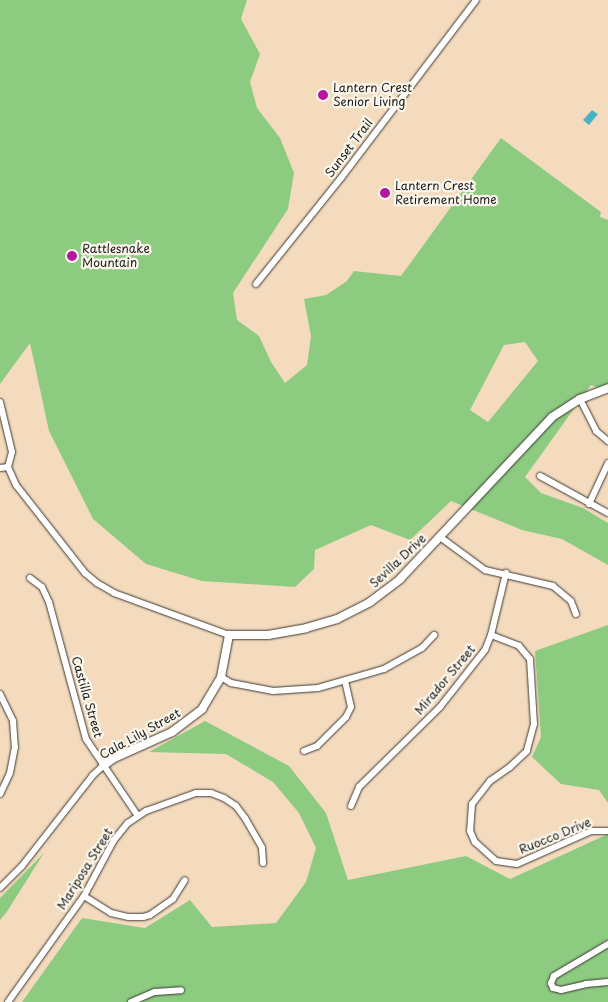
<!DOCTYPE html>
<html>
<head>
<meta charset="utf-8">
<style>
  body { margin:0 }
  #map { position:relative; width:608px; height:1002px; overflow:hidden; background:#f4dbbe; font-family:"Playpen Sans",sans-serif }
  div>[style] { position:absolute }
  .green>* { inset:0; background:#8dcb81 }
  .water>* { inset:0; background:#48b3c5 }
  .roads { filter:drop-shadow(0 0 1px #3c3934) drop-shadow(0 0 1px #3c3934) }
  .minor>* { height:6px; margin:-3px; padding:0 3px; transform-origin:3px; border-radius:3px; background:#fff }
  .tertiary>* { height:8px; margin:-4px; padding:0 4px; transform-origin:4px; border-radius:4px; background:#fff }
  .dots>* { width:14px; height:14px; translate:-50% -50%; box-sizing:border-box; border:2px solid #fbf7ec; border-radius:50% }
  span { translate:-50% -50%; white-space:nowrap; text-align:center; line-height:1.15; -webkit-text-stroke:4.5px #fbf7ec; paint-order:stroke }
  .poi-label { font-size:12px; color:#1c1c1c }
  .left { translate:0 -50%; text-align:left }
  .street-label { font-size:12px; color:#1c1c1c }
</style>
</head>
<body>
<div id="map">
  <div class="green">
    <i style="clip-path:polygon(evenodd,0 0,247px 0,241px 19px,260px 54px,250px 82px,257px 108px,280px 138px,294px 173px,288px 209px,233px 293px,237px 320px,259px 336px,271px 362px,285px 383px,307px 365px,311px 336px,304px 299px,326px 295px,347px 281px,354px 271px,401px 276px,501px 138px,601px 212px,600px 217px,608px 220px,608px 392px,591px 385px,525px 477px,541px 493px,583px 508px,608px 523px,608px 565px,562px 539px,522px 530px,451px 501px,410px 540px,371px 525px,315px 550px,314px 569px,295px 587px,202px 581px,146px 564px,93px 519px,49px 431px,30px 343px,0 384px,0 0,525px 342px,538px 361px,488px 422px,470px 410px,504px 345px,525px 342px)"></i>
    <i style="clip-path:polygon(608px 625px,608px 803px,599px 790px,561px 784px,532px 757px,541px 737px,535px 651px)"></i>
    <i style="clip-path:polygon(205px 721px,289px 766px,326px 813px,348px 880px,466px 856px,510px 879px,608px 834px,608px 1002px,22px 1002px,82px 918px,145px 928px,190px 900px,212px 927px,276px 923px,306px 882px,316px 848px,299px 813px,273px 782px,226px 754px,149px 752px)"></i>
    <i style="clip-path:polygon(44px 853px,6px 913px,0 920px,0 898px)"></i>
  </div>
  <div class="water">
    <i style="clip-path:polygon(592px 110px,598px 114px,589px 125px,583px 120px)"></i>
  </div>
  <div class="roads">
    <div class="minor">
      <i style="left:256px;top:284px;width:136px;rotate:-51.3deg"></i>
      <i style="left:341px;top:178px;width:223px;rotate:-52.8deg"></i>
      <i style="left:580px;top:399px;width:36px;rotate:63deg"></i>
      <i style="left:596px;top:431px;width:16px;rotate:40deg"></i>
      <i style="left:0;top:402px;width:51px;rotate:76.5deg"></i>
      <i style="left:12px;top:452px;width:16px;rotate:105deg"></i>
      <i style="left:8px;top:467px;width:20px;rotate:66deg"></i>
      <i style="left:16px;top:485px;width:112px;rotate:51.9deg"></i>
      <i style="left:85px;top:573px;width:16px;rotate:40deg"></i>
      <i style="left:97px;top:583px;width:20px;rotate:30deg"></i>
      <i style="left:114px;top:593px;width:122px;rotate:20.1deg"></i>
      <i style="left:0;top:468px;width:8px;rotate:-7deg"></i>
      <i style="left:540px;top:476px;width:77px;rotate:28.6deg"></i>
      <i style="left:589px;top:504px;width:45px;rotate:-65.1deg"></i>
      <i style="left:440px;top:537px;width:56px;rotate:36.3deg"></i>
      <i style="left:485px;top:570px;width:70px;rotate:13.2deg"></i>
      <i style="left:553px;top:586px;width:23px;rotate:40deg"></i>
      <i style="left:571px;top:601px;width:14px;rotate:69deg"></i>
      <i style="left:30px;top:578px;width:15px;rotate:37deg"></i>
      <i style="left:42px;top:587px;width:17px;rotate:65deg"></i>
      <i style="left:49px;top:602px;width:142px;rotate:74.9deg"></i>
      <i style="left:86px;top:739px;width:93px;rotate:56deg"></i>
      <i style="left:491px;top:635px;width:30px;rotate:21deg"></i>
      <i style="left:519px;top:646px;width:17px;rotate:50deg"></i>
      <i style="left:530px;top:659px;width:65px;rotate:86.5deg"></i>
      <i style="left:534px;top:724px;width:28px;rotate:105deg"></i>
      <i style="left:527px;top:751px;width:23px;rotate:137deg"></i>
      <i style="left:510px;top:767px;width:24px;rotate:145deg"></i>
      <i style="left:490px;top:781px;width:29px;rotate:128deg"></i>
      <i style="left:472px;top:804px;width:27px;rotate:94deg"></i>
      <i style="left:470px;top:831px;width:12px;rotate:66deg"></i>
      <i style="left:475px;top:842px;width:28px;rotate:42deg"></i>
      <i style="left:496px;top:861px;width:21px;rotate:8deg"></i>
      <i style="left:517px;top:864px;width:81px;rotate:-24deg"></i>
      <i style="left:591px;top:831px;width:17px"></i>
      <i style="left:221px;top:677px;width:12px;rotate:31deg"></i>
      <i style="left:231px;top:683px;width:43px;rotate:10.8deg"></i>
      <i style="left:273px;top:691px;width:45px;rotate:-3.8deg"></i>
      <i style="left:318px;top:688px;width:69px;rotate:-16.1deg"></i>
      <i style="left:384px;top:669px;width:43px;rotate:-28.9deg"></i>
      <i style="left:422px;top:648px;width:18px;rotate:-47deg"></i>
      <i style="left:0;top:694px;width:30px;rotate:64deg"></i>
      <i style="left:13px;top:721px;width:26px;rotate:86deg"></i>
      <i style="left:15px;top:747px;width:26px;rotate:101deg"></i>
      <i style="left:10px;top:773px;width:23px;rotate:115deg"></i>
      <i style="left:304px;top:751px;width:14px;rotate:-21deg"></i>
      <i style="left:317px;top:746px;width:41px;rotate:-45deg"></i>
      <i style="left:346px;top:717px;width:11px;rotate:-63deg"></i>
      <i style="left:351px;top:707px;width:27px;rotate:-103deg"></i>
      <i style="left:351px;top:806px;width:21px;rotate:-67deg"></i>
      <i style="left:359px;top:787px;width:114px;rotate:-44.6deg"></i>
      <i style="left:440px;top:707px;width:73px;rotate:-51.7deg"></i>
      <i style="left:485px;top:650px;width:16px;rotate:-68deg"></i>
      <i style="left:491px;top:635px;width:64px;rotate:-76.4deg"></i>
      <i style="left:0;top:888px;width:31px;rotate:-45deg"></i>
      <i style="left:22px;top:866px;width:115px;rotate:-52deg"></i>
      <i style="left:93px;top:775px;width:13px;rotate:-42deg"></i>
      <i style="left:84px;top:896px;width:32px;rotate:32deg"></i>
      <i style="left:111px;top:913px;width:18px;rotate:13deg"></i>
      <i style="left:129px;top:917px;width:14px"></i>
      <i style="left:143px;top:917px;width:7px;rotate:-16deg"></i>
      <i style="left:150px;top:915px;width:28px;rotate:-35deg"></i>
      <i style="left:173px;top:899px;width:22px;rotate:-58deg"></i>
      <i style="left:608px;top:944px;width:63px;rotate:149.3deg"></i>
      <i style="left:554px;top:976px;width:8px;rotate:113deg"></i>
      <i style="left:551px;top:983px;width:5px;rotate:68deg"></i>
      <i style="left:553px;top:988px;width:8px;rotate:14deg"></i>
      <i style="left:561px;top:990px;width:26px;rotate:-13deg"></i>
      <i style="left:586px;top:984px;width:22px;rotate:-5deg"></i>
      <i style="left:8px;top:1002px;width:130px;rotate:-54.4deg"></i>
      <i style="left:84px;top:896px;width:64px;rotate:-61.8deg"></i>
      <i style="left:114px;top:840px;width:22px;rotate:-51deg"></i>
      <i style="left:128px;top:823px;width:22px;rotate:-34deg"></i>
      <i style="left:146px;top:811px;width:53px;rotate:-19.8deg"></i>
      <i style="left:196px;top:793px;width:15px"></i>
      <i style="left:211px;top:793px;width:14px;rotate:21deg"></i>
      <i style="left:224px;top:798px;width:14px;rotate:34deg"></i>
      <i style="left:236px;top:806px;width:15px;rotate:53deg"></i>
      <i style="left:245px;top:818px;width:34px;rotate:60deg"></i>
      <i style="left:262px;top:848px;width:15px;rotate:86deg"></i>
      <i style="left:131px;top:1002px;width:26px;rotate:-23deg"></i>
      <i style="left:155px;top:992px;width:26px;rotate:-4deg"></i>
    </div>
    <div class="tertiary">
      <i style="left:103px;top:766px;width:14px;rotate:-36deg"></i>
      <i style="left:114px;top:758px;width:64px;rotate:-24.1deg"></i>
      <i style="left:172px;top:732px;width:38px;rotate:-37deg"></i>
      <i style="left:202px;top:709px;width:37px;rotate:-59deg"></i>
      <i style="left:221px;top:677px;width:43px;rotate:-79.2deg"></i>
      <i style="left:229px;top:635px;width:39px"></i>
      <i style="left:268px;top:635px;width:39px;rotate:-10deg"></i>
      <i style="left:306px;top:628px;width:32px;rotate:-16deg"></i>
      <i style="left:337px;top:619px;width:37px;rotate:-27deg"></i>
      <i style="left:370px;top:602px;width:38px;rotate:-37deg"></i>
      <i style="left:400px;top:579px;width:222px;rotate:-46.8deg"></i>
      <i style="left:552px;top:417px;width:33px;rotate:-33deg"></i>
      <i style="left:580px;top:399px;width:30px;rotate:-21deg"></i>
    </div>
  </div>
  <div class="dots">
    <i style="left:323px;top:95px;background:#b5179e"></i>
    <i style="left:385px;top:193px;background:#b5179e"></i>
    <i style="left:72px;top:256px;background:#b5179e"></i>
  </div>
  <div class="poi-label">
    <span class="left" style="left:333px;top:95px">Lantern Crest<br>Senior Living</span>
    <span class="left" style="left:395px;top:193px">Lantern Crest<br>Retirement Home</span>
    <span class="left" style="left:82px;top:256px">Rattlesnake<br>Mountain</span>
  </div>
  <div class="street-label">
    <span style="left:349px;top:148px;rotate:-53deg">Sunset Trail</span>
    <span style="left:398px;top:561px;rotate:-43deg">Sevilla Drive</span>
    <span style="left:445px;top:680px;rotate:-50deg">Mirador Street</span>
    <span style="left:87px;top:697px;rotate:74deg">Castilla Street</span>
    <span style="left:140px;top:734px;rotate:-29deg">Cala Lily Street</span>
    <span style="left:555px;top:836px;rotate:-22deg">Ruocco Drive</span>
    <span style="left:85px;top:869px;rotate:-58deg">Mariposa Street</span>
  </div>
</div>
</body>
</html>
